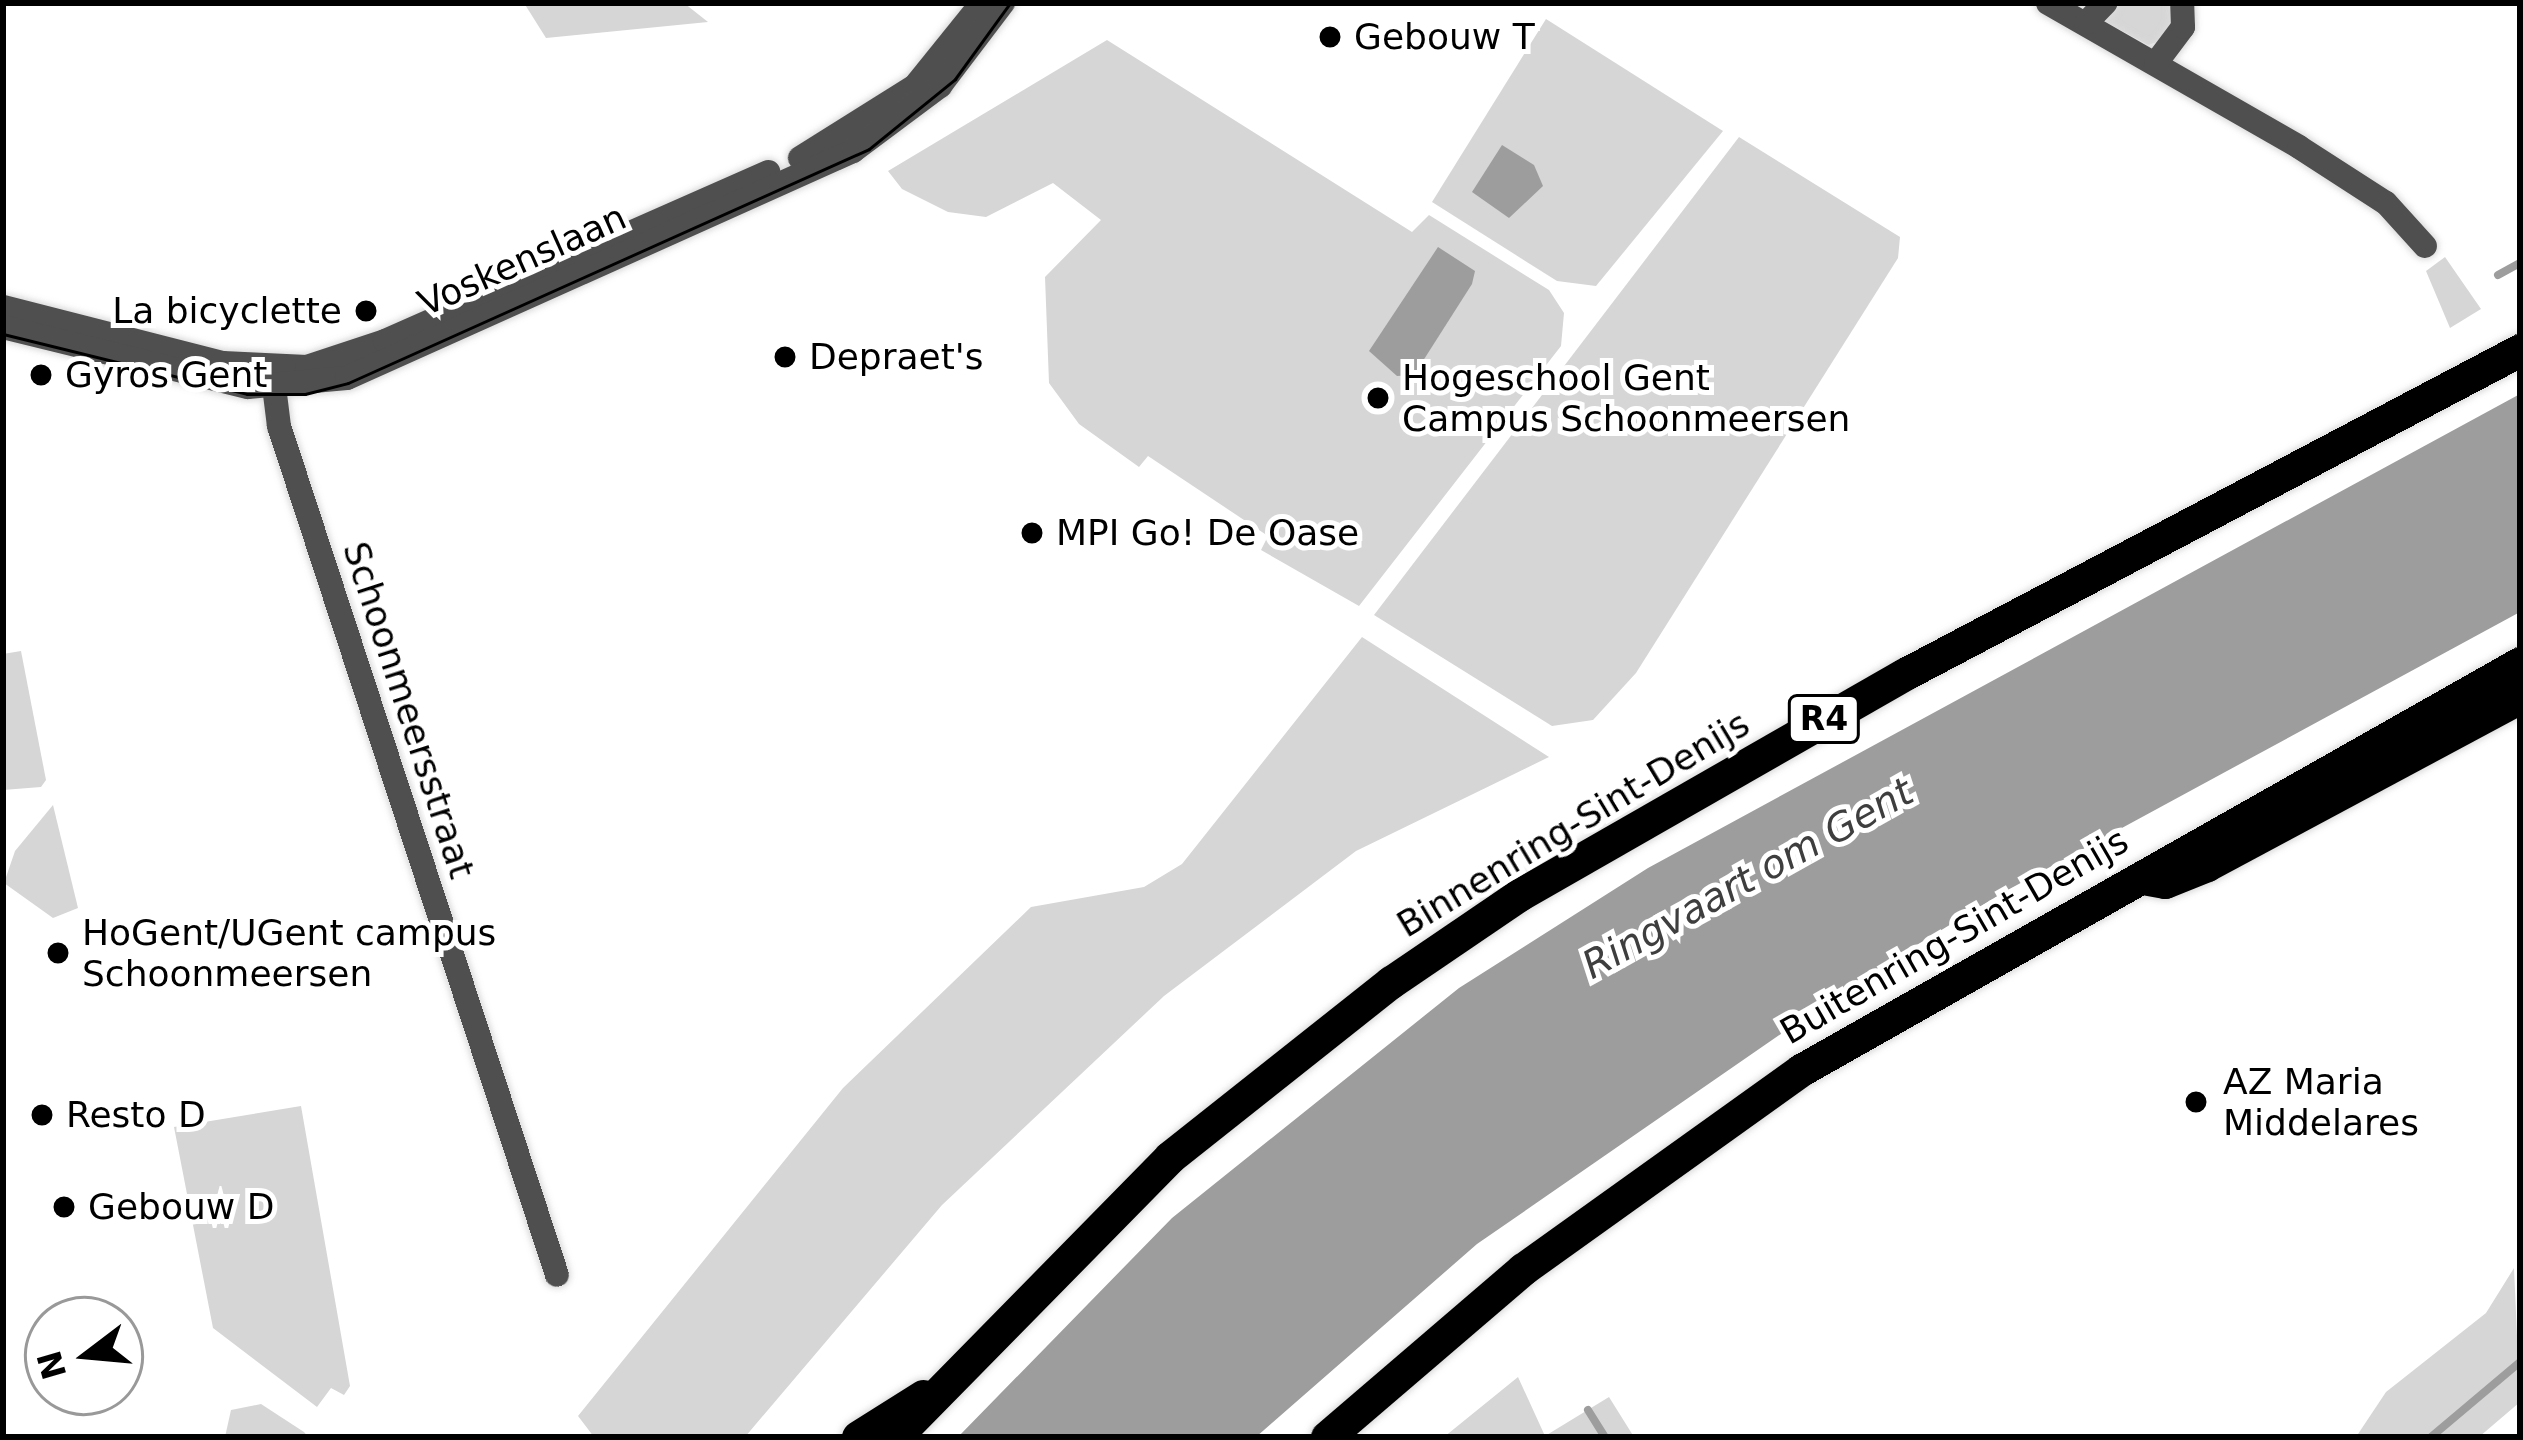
<!DOCTYPE html>
<html>
<head>
<meta charset="utf-8">
<style>
  body { margin:0 }
  #map { position:relative; width:2523px; height:1440px; overflow:hidden; background:#fff; font-family:"DejaVu Sans",sans-serif }
  div>[style] { position:absolute }
  .green>* { inset:0; background:#d6d6d6 }
  .water>* { inset:0; background:#9d9d9d }
  .stream>* { height:8px; margin:-4px; padding:0 4px; transform-origin:4px; border-radius:4px; background:#9d9d9d }
  .roads { filter:drop-shadow(0 0 3px #dbdbdb) drop-shadow(0 0 3px #dbdbdb) }
  .minor>* { height:24px; margin:-12px; padding:0 12px; transform-origin:12px; border-radius:12px; background:#4f4f4f }
  .tertiary>* { height:24px; margin:-12px; padding:0 12px; transform-origin:12px; border-radius:12px; background:#4f4f4f }
  .trunk>* { height:33px; margin:-16.5px; padding:0 16.5px; transform-origin:16.5px; border-radius:16.5px; background:#000 }
  .tram>* { height:3px; margin:-1.5px; padding:0 1.5px; transform-origin:1.5px; border-radius:1.5px; background:#000 }
  .dots>* { width:33px; height:33px; translate:-50% -50%; box-sizing:border-box; border:6px solid #fff; border-radius:50% }
  span { translate:-50% -50%; white-space:nowrap; text-align:center; line-height:1.15; -webkit-text-stroke:10px #fff; paint-order:stroke }
  .shield-label span { padding:3px 9px; background:#fff; border:3px solid; border-radius:9px; -webkit-text-stroke-width:0 }
  .shield-label { font-size:33px; color:#000; font-weight:700 }
  .poi-label { font-size:36px; color:#000 }
  .left { translate:0 -50%; text-align:left }
  .right { translate:-100% -50%; text-align:right }
  .street-label { font-size:36px; color:#000 }
  .water-label { font-size:39px; color:#3e3e3e; font-style:italic }
  .frame { position:absolute; inset:0; border:6px solid #000; pointer-events:none }
  .north { position:absolute; left:24px; top:1296px; width:120px; height:120px; box-sizing:border-box; background:#fff; border:3px solid #999; border-radius:50%; rotate:254deg; font-size:33px; font-weight:700; line-height:48px; text-align:center; color:#000 }
  .north::after { content:''; display:block; margin:auto; width:42px; height:54px; background:#000; clip-path:polygon(50% 0,100% 100%,50% 72%,0 100%) }
</style>
</head>
<body>
<div id="map">
  <div class="green">
    <i style="clip-path:polygon(524px 3px,684px 3px,708px 22px,546px 38px)"></i>
    <i style="clip-path:polygon(2113px 3px,2174px 3px,2176px 18px,2164px 40px,2148px 45px,2104px 21px)"></i>
    <i style="clip-path:polygon(1546px 19px,1723px 131px,1596px 286px,1557px 281px,1432px 202px)"></i>
    <i style="clip-path:polygon(1107px 40px,1412px 232px,1429px 215px,1549px 290px,1564px 313px,1561px 346px,1359px 606px,1261px 550px,1268px 536px,1148px 456px,1139px 467px,1079px 424px,1049px 383px,1045px 277px,1101px 220px,1053px 183px,986px 217px,948px 212px,902px 189px,888px 171px)"></i>
    <i style="clip-path:polygon(1739px 137px,1900px 237px,1898px 258px,1636px 673px,1593px 720px,1552px 726px,1374px 615px)"></i>
    <i style="clip-path:polygon(2445px 257px,2481px 309px,2450px 328px,2426px 271px)"></i>
    <i style="clip-path:polygon(1362px 637px,1549px 757px,1356px 851px,1164px 996px,942px 1205px,745px 1437px,594px 1437px,578px 1416px,843px 1088px,1031px 907px,1144px 887px,1182px 864px)"></i>
    <i style="clip-path:polygon(21px 651px,46px 780px,41px 787px,3px 790px,3px 654px)"></i>
    <i style="clip-path:polygon(53px 805px,78px 908px,53px 918px,4px 883px,15px 851px)"></i>
    <i style="clip-path:polygon(301px 1106px,350px 1386px,344px 1395px,331px 1388px,317px 1407px,213px 1328px,174px 1127px)"></i>
    <i style="clip-path:polygon(2514px 1268px,2520px 1402px,2479px 1437px,2356px 1437px,2386px 1392px,2486px 1313px)"></i>
    <i style="clip-path:polygon(1518px 1377px,1545px 1436px,1609px 1397px,1634px 1437px,1444px 1437px)"></i>
    <i style="clip-path:polygon(261px 1404px,304px 1432px,308px 1437px,225px 1437px,231px 1410px)"></i>
  </div>
  <div class="water">
    <i style="clip-path:polygon(1502px 145px,1534px 165px,1543px 186px,1509px 218px,1472px 192px)"></i>
    <i style="clip-path:polygon(1438px 247px,1475px 271px,1472px 284px,1414px 375px,1397px 376px,1369px 351px)"></i>
    <i style="clip-path:polygon(2520px 394px,2520px 612px,2004px 892px,1859px 980px,1477px 1244px,1256px 1437px,958px 1437px,1172px 1218px,1459px 988px,1648px 868px)"></i>
  </div>
  <div class="stream">
    <i style="left:2498px;top:275px;width:25px;rotate:-29deg"></i>
    <i style="left:1588px;top:1410px;width:32px;rotate:58deg"></i>
    <i style="left:2431px;top:1437px;width:116px;rotate:-40.1deg"></i>
  </div>
  <div class="roads">
    <div class="minor">
      <i style="left:2048px;top:3px;width:289px;rotate:29.8deg"></i>
      <i style="left:2299px;top:147px;width:103px;rotate:32.8deg"></i>
      <i style="left:2386px;top:203px;width:58px;rotate:47.8deg"></i>
      <i style="left:2086px;top:23px;width:28px;rotate:-46deg"></i>
      <i style="left:2156px;top:63px;width:45px;rotate:-53.1deg"></i>
      <i style="left:2183px;top:27px;width:24px;rotate:-92deg"></i>
      <i style="left:272px;top:370px;width:56px;rotate:82.9deg"></i>
      <i style="left:279px;top:426px;width:893px;rotate:71.87deg"></i>
    </div>
    <div class="tertiary">
      <i style="left:800px;top:158px;width:136px;rotate:-32.1deg"></i>
      <i style="left:915px;top:86px;width:107px;rotate:-51.1deg"></i>
      <i style="left:3px;top:307px;width:227px;rotate:14.3deg"></i>
      <i style="left:223px;top:363px;width:84px;rotate:2.7deg"></i>
      <i style="left:307px;top:367px;width:82px;rotate:-18.4deg"></i>
      <i style="left:385px;top:341px;width:419px;rotate:-23.8deg"></i>
      <i style="left:3px;top:327px;width:252px;rotate:13.8deg"></i>
      <i style="left:248px;top:387px;width:99px;rotate:-5.2deg"></i>
      <i style="left:347px;top:378px;width:555px;rotate:-24.16deg"></i>
      <i style="left:853px;top:151px;width:109px;rotate:-36.8deg"></i>
      <i style="left:940px;top:86px;width:104px;rotate:-52.8deg"></i>
    </div>
    <div class="trunk">
      <i style="left:2148px;top:879px;width:17px;rotate:10deg"></i>
      <i style="left:2165px;top:882px;width:45px;rotate:-22deg"></i>
      <i style="left:2207px;top:865px;width:355px;rotate:-28.2deg"></i>
      <i style="left:858px;top:1437px;width:77px;rotate:-32.2deg"></i>
      <i style="left:895px;top:1437px;width:392px;rotate:-45.5deg"></i>
      <i style="left:1170px;top:1157px;width:282px;rotate:-38.4deg"></i>
      <i style="left:1391px;top:982px;width:155px;rotate:-34.2deg"></i>
      <i style="left:1519px;top:895px;width:445px;rotate:-29.8deg"></i>
      <i style="left:1905px;top:674px;width:695px;rotate:-27.78deg"></i>
      <i style="left:1327px;top:1437px;width:258px;rotate:-40.6deg"></i>
      <i style="left:1523px;top:1269px;width:342px;rotate:-35.6deg"></i>
      <i style="left:1801px;top:1070px;width:826px;rotate:-29.51deg"></i>
    </div>
  </div>
  <div class="tram">
    <i style="left:3px;top:334px;width:251px;rotate:13.8deg"></i>
    <i style="left:247px;top:394px;width:58px"></i>
    <i style="left:305px;top:394px;width:44px;rotate:-14.3deg"></i>
    <i style="left:348px;top:383px;width:571px;rotate:-24.19deg"></i>
    <i style="left:869px;top:149px;width:111px;rotate:-39.1deg"></i>
    <i style="left:955px;top:79px;width:94px;rotate:-54.1deg"></i>
  </div>
  <div class="dots">
    <i style="left:1330px;top:37px;background:#000"></i>
    <i style="left:366px;top:311px;background:#000"></i>
    <i style="left:785px;top:357px;background:#000"></i>
    <i style="left:41px;top:375px;background:#000"></i>
    <i style="left:1378px;top:398px;background:#000"></i>
    <i style="left:1032px;top:533px;background:#000"></i>
    <i style="left:58px;top:953px;background:#000"></i>
    <i style="left:2196px;top:1102px;background:#000"></i>
    <i style="left:42px;top:1115px;background:#000"></i>
    <i style="left:64px;top:1207px;background:#000"></i>
  </div>
  <div class="shield-label">
    <span style="left:1824px;top:719px">R4</span>
  </div>
  <div class="poi-label">
    <span class="left" style="left:1354px;top:37px">Gebouw T</span>
    <span class="right" style="left:342px;top:311px">La bicyclette</span>
    <span class="left" style="left:809px;top:357px">Depraet's</span>
    <span class="left" style="left:65px;top:375px">Gyros Gent</span>
    <span class="left" style="left:1402px;top:398px">Hogeschool Gent<br>Campus Schoonmeersen</span>
    <span class="left" style="left:1056px;top:533px">MPI Go! De Oase</span>
    <span class="left" style="left:82px;top:953px">HoGent/UGent campus<br>Schoonmeersen</span>
    <span class="left" style="left:2223px;top:1102px">AZ Maria<br>Middelares</span>
    <span class="left" style="left:66px;top:1115px">Resto D</span>
    <span class="left" style="left:88px;top:1207px">Gebouw D</span>
  </div>
  <div class="street-label">
    <span style="left:522px;top:260px;rotate:-24deg">Voskenslaan</span>
    <span style="left:409px;top:710px;rotate:72deg">Schoonmeersstraat</span>
    <span style="left:1573px;top:824px;rotate:-31deg">Binnenring-Sint-Denijs</span>
    <span style="left:1954px;top:936px;rotate:-30deg">Buitenring-Sint-Denijs</span>
  </div>
  <div class="water-label">
    <span style="left:1748px;top:879px;rotate:-29deg">Ringvaart om Gent</span>
  </div>
  <div class="frame"></div>
  <div class="north">N</div>
</div>
</body>
</html>
